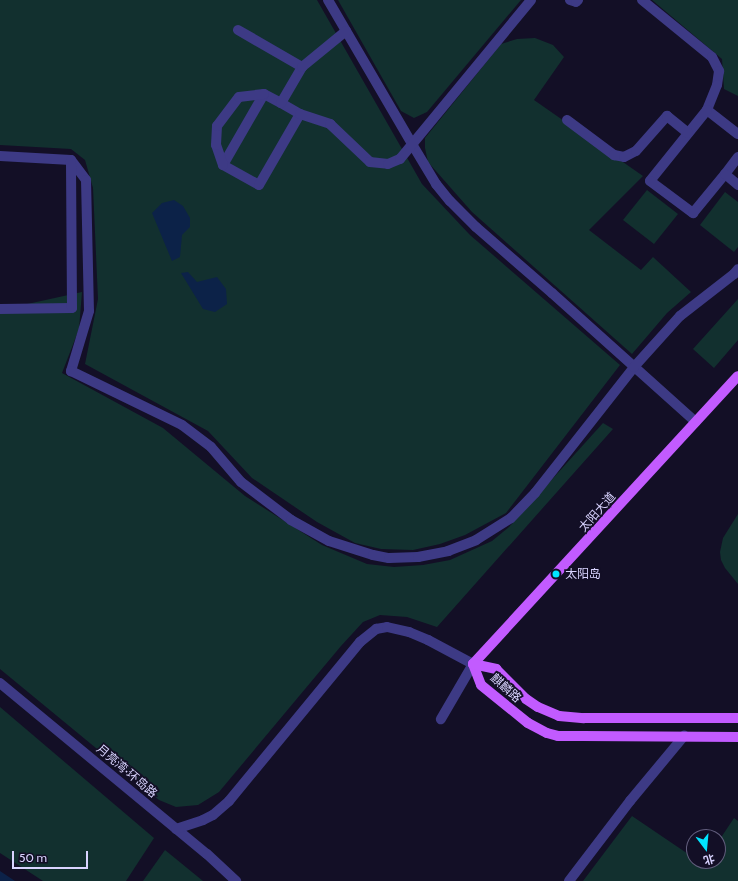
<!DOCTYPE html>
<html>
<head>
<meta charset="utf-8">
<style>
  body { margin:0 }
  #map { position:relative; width:738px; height:881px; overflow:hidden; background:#130f26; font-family:Cabin,"Noto Sans SC",sans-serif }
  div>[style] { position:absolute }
  .green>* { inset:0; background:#12302f }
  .water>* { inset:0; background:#0c2248 }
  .minor>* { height:10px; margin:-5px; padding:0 5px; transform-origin:5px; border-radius:5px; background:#3d3a85 }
  .major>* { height:10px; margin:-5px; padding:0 5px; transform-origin:5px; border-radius:5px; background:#c25bff }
  .dots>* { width:11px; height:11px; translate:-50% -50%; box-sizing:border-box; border:2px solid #130f26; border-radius:50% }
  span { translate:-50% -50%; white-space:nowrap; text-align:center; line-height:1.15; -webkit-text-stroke:3.5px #130f26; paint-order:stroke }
  .street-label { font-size:12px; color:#d9d4ff }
  .poi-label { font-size:12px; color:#d9d4ff }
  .left { translate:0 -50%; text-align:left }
  .north { position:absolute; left:686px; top:829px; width:40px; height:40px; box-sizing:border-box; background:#130f26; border:1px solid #625e7d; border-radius:50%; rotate:164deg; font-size:11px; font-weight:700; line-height:16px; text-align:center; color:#d9d4ff }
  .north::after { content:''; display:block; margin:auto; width:14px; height:18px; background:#00e5ff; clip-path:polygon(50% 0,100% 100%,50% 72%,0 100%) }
  .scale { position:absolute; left:12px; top:851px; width:76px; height:18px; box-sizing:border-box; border:2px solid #d9d4ff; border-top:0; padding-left:5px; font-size:12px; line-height:14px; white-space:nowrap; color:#d9d4ff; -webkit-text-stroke:3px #130f26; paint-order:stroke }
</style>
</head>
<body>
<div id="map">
  <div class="green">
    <i style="clip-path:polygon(0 0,317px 0,422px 184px,470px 235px,620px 365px,506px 513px,465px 535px,440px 544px,413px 550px,381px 549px,355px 543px,317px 522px,252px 478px,208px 431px,85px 364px,98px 299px,93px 188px,85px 160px,71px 149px,0 145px)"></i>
    <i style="clip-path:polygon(338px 0,521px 0,427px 112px,414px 118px,401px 111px)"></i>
    <i style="clip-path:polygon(652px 0,738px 0,738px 96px,724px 89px,722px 59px)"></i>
    <i style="clip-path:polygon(535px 38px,553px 45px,564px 57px,534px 100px,643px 176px,589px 230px,641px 270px,653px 257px,691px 292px,667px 313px,632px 354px,472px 212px,428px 162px,425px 148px,425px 138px,501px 44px,517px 39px)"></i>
    <i style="clip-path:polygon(647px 190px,678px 214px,654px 244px,623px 220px)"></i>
    <i style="clip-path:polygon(725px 192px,738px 202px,738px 247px,734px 252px,700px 225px)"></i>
    <i style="clip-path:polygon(82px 292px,79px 329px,62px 373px,163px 428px,245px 496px,322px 545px,367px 564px,394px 567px,423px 565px,450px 560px,492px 541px,509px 527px,603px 423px,613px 429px,437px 627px,407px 617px,380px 615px,363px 622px,341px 646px,219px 792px,198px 805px,176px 807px,159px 800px,0 669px,0 310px)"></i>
    <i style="clip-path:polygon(738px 299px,738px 340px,714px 368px,693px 349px)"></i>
    <i style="clip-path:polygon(738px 514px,738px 584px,725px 568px,721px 560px,720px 552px,723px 538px)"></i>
    <i style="clip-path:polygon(0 707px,154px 838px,126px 881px,43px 881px,0 853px)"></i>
    <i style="clip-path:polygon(632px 816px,694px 858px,694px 861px,703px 864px,705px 861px,718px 861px,718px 842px,734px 818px,738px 821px,738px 881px,583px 881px)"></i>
    <i style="clip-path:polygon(165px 850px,203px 881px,143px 881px)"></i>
  </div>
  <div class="water">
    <i style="clip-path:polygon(174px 200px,183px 206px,190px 218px,190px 227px,182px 235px,180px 257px,172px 261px,152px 213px,162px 203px)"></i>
    <i style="clip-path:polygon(188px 272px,197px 282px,217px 277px,226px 289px,227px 304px,215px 312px,203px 309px,181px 273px)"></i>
    <i style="clip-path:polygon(0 871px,15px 881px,0 881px)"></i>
  </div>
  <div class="minor">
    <i style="left:328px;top:0;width:167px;rotate:59.7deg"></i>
    <i style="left:412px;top:144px;width:47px;rotate:59deg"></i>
    <i style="left:436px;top:184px;width:22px;rotate:51deg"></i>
    <i style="left:450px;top:201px;width:37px;rotate:45deg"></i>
    <i style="left:476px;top:227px;width:101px;rotate:41deg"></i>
    <i style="left:552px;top:293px;width:193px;rotate:41.9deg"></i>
    <i style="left:570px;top:0;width:6px;rotate:18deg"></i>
    <i style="left:576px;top:2px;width:3px;rotate:-45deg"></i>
    <i style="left:642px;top:0;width:90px;rotate:39.2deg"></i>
    <i style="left:712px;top:57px;width:16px;rotate:63deg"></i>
    <i style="left:719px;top:71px;width:14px;rotate:98deg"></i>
    <i style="left:717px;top:85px;width:27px;rotate:112deg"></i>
    <i style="left:707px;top:110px;width:39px;rotate:38deg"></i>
    <i style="left:238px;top:30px;width:74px;rotate:30deg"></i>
    <i style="left:281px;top:103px;width:19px;rotate:-152deg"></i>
    <i style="left:264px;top:94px;width:82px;rotate:120deg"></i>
    <i style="left:223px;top:165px;width:41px;rotate:29.1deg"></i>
    <i style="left:259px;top:185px;width:82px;rotate:-60deg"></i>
    <i style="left:300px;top:114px;width:22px;rotate:-150deg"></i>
    <i style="left:281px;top:103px;width:42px;rotate:-59.7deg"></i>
    <i style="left:302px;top:67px;width:57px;rotate:-39.3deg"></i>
    <i style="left:707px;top:110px;width:91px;rotate:128.8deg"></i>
    <i style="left:650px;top:181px;width:54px;rotate:36.7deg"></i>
    <i style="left:693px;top:213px;width:50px;rotate:-50.6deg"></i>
    <i style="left:300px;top:114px;width:32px;rotate:18deg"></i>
    <i style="left:330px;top:124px;width:55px;rotate:43.5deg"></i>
    <i style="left:370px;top:162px;width:18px;rotate:6deg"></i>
    <i style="left:388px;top:164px;width:13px;rotate:-23deg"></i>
    <i style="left:400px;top:159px;width:206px;rotate:-50.5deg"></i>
    <i style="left:567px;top:120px;width:59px;rotate:36.7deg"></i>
    <i style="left:614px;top:155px;width:10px;rotate:11deg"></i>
    <i style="left:624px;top:157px;width:13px;rotate:-27deg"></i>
    <i style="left:636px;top:151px;width:47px;rotate:-48.5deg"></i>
    <i style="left:667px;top:116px;width:27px;rotate:39deg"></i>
    <i style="left:0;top:156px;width:71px;rotate:3.2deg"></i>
    <i style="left:71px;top:160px;width:25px;rotate:53deg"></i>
    <i style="left:86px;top:180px;width:131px;rotate:88.7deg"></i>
    <i style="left:89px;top:311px;width:63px;rotate:106.7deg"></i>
    <i style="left:71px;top:371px;width:123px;rotate:25.9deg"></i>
    <i style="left:182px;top:425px;width:36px;rotate:37deg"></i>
    <i style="left:211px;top:447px;width:46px;rotate:49.4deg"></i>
    <i style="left:241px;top:482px;width:63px;rotate:37.2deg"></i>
    <i style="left:291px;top:520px;width:43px;rotate:28.9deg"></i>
    <i style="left:329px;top:541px;width:46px;rotate:17.7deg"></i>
    <i style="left:373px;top:555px;width:16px;rotate:11deg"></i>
    <i style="left:389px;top:558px;width:29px;rotate:-2deg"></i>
    <i style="left:418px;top:557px;width:31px;rotate:-11deg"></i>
    <i style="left:448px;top:551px;width:30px;rotate:-21deg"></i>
    <i style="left:476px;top:540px;width:41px;rotate:-32.2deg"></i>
    <i style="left:511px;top:518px;width:35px;rotate:-46deg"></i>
    <i style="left:535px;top:493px;width:160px;rotate:-51.8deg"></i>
    <i style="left:634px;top:367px;width:69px;rotate:-48deg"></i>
    <i style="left:680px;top:316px;width:68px;rotate:-37.9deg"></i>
    <i style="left:734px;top:274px;width:6px;rotate:-51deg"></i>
    <i style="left:738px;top:157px;width:21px;rotate:127deg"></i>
    <i style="left:725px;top:174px;width:17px;rotate:40deg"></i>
    <i style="left:223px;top:165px;width:21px;rotate:-109deg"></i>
    <i style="left:216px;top:145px;width:19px;rotate:-87deg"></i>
    <i style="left:217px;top:126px;width:36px;rotate:-53deg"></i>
    <i style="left:239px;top:97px;width:25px;rotate:-7deg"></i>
    <i style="left:0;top:309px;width:72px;rotate:-0.8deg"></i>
    <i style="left:72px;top:308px;width:148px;rotate:-90.4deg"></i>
    <i style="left:0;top:683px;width:268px;rotate:39.6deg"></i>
    <i style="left:207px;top:854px;width:40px;rotate:43deg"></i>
    <i style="left:176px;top:829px;width:28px;rotate:-18deg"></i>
    <i style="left:203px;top:820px;width:11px;rotate:-27deg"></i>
    <i style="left:213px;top:815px;width:21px;rotate:-41deg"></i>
    <i style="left:229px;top:801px;width:206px;rotate:-50.5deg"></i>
    <i style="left:360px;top:642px;width:21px;rotate:-39deg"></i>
    <i style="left:376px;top:629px;width:11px;rotate:-10deg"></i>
    <i style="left:387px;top:627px;width:23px;rotate:13deg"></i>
    <i style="left:409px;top:632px;width:21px;rotate:23deg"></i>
    <i style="left:428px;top:640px;width:51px;rotate:28.1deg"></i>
    <i style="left:473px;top:664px;width:64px;rotate:120.2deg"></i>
    <i style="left:569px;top:881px;width:101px;rotate:-52.7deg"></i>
    <i style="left:630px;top:801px;width:85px;rotate:-50.3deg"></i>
  </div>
  <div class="major">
    <i style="left:473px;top:664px;width:391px;rotate:-47.4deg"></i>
    <i style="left:473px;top:664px;width:22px;rotate:69deg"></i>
    <i style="left:481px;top:685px;width:60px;rotate:39deg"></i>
    <i style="left:528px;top:723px;width:21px;rotate:28deg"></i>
    <i style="left:547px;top:733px;width:11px;rotate:15deg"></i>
    <i style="left:558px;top:736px;width:25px"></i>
    <i style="left:583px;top:736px;width:155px;rotate:0.4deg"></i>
    <i style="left:473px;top:664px;width:24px;rotate:12deg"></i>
    <i style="left:496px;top:669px;width:42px;rotate:45deg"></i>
    <i style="left:526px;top:699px;width:14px;rotate:34deg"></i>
    <i style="left:538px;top:707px;width:23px;rotate:23deg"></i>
    <i style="left:559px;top:716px;width:25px;rotate:5deg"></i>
    <i style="left:584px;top:718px;width:154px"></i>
  </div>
  <div class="dots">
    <i style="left:556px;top:574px;background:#00e5ff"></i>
  </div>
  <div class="street-label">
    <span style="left:597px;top:512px;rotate:-48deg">太阳大道</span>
    <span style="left:506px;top:688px;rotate:42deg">麒麟路</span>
    <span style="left:127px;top:771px;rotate:40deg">月亮湾·环岛路</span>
  </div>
  <div class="poi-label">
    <span class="left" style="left:565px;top:574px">太阳岛</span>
  </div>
  <div class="north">北</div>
  <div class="scale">50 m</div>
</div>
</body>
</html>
